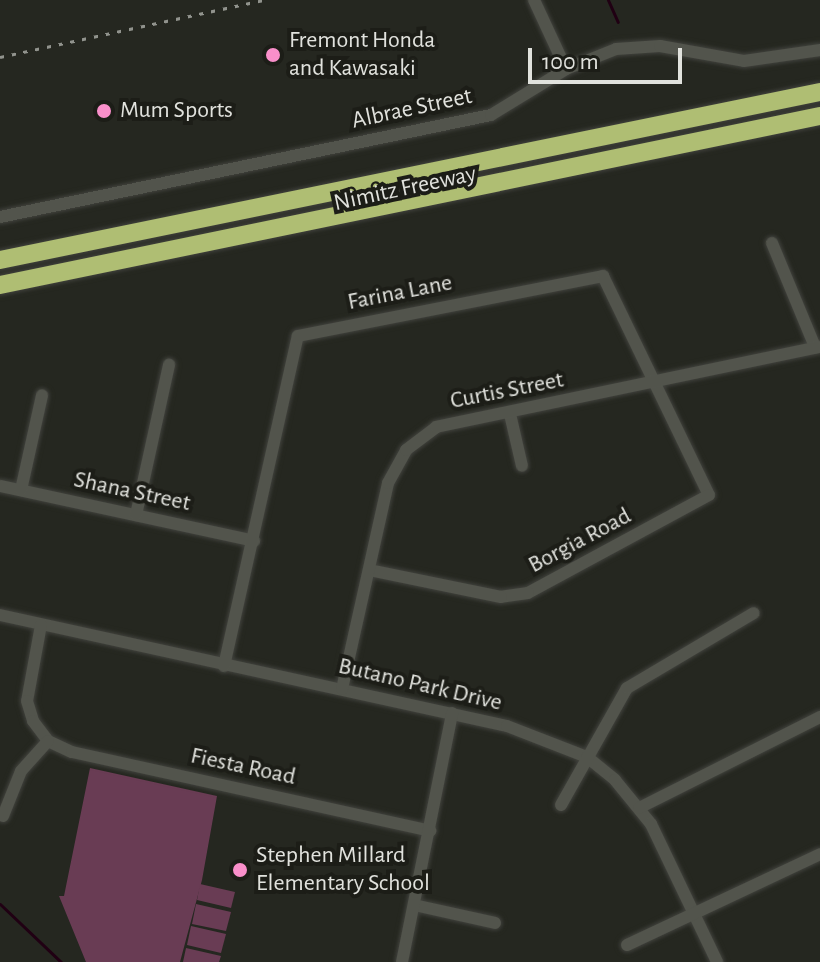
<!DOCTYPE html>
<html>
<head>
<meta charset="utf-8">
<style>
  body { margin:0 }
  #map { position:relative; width:820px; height:962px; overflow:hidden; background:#252720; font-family:"Alegreya Sans",sans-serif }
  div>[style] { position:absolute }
  .green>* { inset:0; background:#693c54 }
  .stream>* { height:3px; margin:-1.5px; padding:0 1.5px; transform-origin:1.5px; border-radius:1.5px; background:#200013 }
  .roads { filter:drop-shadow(0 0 2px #41423d) drop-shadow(0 0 2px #41423d) }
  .minor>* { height:12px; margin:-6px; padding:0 6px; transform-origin:6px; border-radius:6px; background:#52544c }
  .highway>* { height:18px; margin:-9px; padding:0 9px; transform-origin:9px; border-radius:9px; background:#afbe73 }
  .rail>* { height:3px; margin-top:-1.5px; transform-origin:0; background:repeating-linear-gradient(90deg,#91938d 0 4px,transparent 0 12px) }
  .dots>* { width:22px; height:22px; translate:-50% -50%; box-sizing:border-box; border:4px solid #1c1d17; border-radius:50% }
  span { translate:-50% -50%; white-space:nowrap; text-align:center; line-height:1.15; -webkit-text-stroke:8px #1c1d17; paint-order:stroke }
  .poi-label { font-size:24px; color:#e1e2dd }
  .left { translate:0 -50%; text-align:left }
  .street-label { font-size:24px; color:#e1e2dd }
  .scale { position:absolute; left:528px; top:48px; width:154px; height:36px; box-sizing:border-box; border:4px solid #e1e2dd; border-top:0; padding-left:10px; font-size:24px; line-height:28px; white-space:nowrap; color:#e1e2dd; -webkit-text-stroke:6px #1c1d17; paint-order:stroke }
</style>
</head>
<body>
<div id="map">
  <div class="green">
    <i style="clip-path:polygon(90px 768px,217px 796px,202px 880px,180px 962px,86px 962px,59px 896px,64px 896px)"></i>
    <i style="clip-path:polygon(200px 884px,235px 892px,231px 908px,197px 900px)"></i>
    <i style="clip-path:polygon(196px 904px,231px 912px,226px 931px,192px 924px)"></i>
    <i style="clip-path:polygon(191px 926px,226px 934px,221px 953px,187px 945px)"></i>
    <i style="clip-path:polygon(186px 948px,221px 956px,219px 962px,183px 962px)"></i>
  </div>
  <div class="stream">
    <i style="left:608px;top:0;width:24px;rotate:66deg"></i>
    <i style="left:0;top:904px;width:84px;rotate:43.6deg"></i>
  </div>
  <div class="roads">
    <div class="minor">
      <i style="left:534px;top:0;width:76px;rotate:65.1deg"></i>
      <i style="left:0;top:217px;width:501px;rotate:-11.74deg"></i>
      <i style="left:491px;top:115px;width:88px;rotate:-31.5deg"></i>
      <i style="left:566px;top:69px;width:54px;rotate:-21.8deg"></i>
      <i style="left:616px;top:49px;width:44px;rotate:-3.9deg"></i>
      <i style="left:660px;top:46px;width:85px;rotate:10.1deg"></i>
      <i style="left:744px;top:61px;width:77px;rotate:-8.2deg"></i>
      <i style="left:772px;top:243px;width:113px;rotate:67.5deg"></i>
      <i style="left:510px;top:414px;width:53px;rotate:77deg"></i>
      <i style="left:0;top:486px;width:260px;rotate:12.2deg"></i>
      <i style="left:21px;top:490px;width:97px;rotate:-77.5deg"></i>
      <i style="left:136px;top:515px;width:154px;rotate:-77.6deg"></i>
      <i style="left:0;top:615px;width:519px;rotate:12.35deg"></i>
      <i style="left:507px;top:726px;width:86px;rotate:21.2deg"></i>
      <i style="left:587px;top:757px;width:36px;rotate:39deg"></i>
      <i style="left:615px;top:780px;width:57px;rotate:50.7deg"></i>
      <i style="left:651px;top:824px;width:153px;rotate:64.4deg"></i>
      <i style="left:41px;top:625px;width:77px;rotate:100.4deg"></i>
      <i style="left:27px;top:701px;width:21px;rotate:73deg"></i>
      <i style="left:33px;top:721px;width:25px;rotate:53deg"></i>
      <i style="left:48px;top:741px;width:26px;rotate:25deg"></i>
      <i style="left:72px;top:752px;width:367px;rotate:12.4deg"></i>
      <i style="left:224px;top:666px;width:338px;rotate:-77.4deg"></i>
      <i style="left:298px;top:336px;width:311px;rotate:-11.1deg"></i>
      <i style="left:603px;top:276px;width:243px;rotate:64.2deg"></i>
      <i style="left:709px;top:495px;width:206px;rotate:151.6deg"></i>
      <i style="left:528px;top:593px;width:27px;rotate:172deg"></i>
      <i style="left:501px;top:597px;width:134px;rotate:-168.4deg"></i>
      <i style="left:342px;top:689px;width:211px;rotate:-77.4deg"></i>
      <i style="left:388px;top:483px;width:38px;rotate:-61deg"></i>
      <i style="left:406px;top:450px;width:38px;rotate:-37deg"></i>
      <i style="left:436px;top:427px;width:392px;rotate:-11.8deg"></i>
      <i style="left:561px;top:805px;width:134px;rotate:-60.6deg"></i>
      <i style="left:627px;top:688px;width:147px;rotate:-30.6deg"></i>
      <i style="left:639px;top:808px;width:203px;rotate:-26.7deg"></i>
      <i style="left:3px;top:816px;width:48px;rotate:-68.2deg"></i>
      <i style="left:21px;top:771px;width:40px;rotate:-48deg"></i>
      <i style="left:414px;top:905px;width:83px;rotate:12.5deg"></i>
      <i style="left:627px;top:945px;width:213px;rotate:-25.2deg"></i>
      <i style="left:402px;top:962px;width:254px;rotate:-78.6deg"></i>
    </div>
    <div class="highway">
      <i style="left:0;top:260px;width:837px;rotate:-11.58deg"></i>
      <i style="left:0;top:285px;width:837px;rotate:-11.65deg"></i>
    </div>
  </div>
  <div class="rail">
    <i style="left:0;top:57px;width:270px;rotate:-12.2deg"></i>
  </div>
  <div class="dots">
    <i style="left:273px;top:55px;background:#f98fca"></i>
    <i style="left:104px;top:111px;background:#f98fca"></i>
    <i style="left:240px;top:870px;background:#f98fca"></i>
  </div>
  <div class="poi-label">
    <span class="left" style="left:289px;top:55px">Fremont Honda<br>and Kawasaki</span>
    <span class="left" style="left:120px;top:111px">Mum Sports</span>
    <span class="left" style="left:256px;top:870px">Stephen Millard<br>Elementary School</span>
  </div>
  <div class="street-label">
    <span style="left:412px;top:109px;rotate:-12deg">Albrae Street</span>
    <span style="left:405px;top:189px;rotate:-12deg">Nimitz Freeway</span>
    <span style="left:400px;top:293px;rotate:-11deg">Farina Lane</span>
    <span style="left:507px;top:391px;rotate:-11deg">Curtis Street</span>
    <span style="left:132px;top:492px;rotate:12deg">Shana Street</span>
    <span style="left:580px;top:541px;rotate:-28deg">Borgia Road</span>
    <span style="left:420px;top:685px;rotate:13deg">Butano Park Drive</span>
    <span style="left:243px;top:767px;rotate:12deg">Fiesta Road</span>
  </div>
  <div class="scale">100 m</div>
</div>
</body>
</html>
